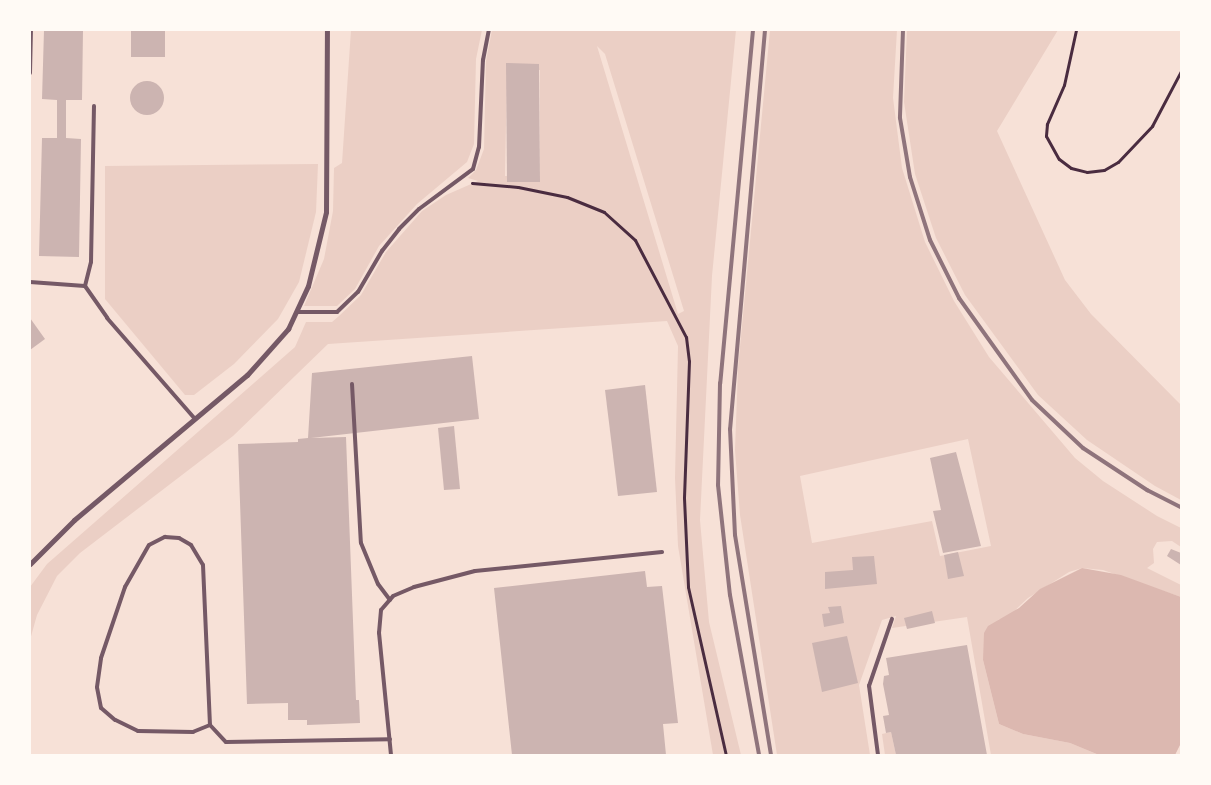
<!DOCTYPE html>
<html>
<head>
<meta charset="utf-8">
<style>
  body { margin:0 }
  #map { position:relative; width:1211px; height:785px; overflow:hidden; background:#f7e1d7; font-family:"Sofia Sans Condensed",sans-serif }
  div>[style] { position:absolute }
  .green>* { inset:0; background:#ebcfc5 }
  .water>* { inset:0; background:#dcb8b0 }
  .building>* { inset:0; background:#ccb4b1 }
  .round { border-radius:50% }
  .path>* { height:3px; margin:-1.5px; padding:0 1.5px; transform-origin:1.5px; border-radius:1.5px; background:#4a2c40 }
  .service>* { height:4px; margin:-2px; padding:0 2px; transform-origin:2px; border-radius:2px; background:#755966 }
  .minor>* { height:5px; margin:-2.5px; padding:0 2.5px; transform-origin:2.5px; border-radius:2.5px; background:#755966 }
  .rail>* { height:4px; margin:-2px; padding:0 2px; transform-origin:2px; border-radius:2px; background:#8f747c }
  span { translate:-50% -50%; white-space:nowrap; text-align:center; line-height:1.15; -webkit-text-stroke:4px #fffaf5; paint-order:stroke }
  .frame { position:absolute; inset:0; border:31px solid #fffaf5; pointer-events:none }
</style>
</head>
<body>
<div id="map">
  <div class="green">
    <i style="clip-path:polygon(351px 30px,482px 30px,476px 59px,474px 144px,467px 162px,417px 204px,379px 246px,355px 289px,337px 306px,304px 306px,324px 259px,333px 211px,334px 168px,342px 163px)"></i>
    <i style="clip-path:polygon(evenodd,492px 30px,736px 30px,712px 276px,700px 520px,709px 622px,741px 755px,713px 755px,678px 546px,675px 478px,678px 346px,667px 321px,328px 344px,233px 436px,80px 553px,57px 576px,37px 615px,30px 640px,30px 587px,47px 564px,295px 347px,306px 322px,332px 322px,339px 316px,361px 295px,386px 252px,422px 211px,446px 195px,478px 181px,468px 178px,476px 170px,484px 149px,486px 61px,492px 30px,597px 46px,605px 54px,684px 311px,678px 314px,597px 46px,492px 30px,507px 70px,540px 70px,540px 176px,505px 176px,507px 70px)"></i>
    <i style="clip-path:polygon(evenodd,770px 30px,897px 30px,893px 98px,902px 168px,925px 242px,954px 301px,989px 357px,1075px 458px,1103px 481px,1157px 516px,1181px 528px,1181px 547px,1172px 541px,1157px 542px,1153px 549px,1154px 563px,1147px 568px,1181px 585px,1181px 597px,1103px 570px,1082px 568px,1069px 572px,1028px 598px,1009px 616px,998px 620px,983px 660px,999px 724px,1023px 734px,1070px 743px,1099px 755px,991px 755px,967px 617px,892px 628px,896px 616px,882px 620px,859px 685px,870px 755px,777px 755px,740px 515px,735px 450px,738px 368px,770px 30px,968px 439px,991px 546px,940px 556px,932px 521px,812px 543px,800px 476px,968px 439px)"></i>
    <i style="clip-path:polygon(907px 30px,1058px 30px,997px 131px,1065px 280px,1091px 314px,1181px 405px,1181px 500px,1155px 486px,1087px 440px,1038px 395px,965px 295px,936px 238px,915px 174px,904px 102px)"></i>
    <i style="clip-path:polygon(318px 164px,316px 212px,299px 282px,278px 319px,234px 364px,194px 395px,185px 395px,105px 299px,105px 166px)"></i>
    <i style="clip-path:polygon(891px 732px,896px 755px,885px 755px,882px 734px)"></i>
  </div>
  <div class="water">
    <i style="clip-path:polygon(1082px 568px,1121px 575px,1181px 597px,1181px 743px,1175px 755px,1099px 755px,1070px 743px,1023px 734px,999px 724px,983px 660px,984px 633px,988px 626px,1019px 608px,1040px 589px)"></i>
  </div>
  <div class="building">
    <i style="clip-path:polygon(44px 30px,83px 30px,82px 100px,66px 100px,66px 138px,81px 139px,79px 257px,39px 256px,42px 138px,57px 138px,57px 100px,42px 99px)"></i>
    <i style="clip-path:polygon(131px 31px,165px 31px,165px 57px,131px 57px)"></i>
    <i style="clip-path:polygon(506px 63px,539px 64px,540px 182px,507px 182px)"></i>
    <i class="round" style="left:130px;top:81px;width:34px;height:34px"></i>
    <i style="clip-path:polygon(30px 318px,45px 339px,30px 350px)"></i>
    <i style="clip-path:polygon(472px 356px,479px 419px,311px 438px,346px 437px,356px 700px,359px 700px,360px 723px,307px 725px,307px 720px,288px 720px,288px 703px,247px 704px,238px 444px,298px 442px,298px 439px,308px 438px,312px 373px)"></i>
    <i style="clip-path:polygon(645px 385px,657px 492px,618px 496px,605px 390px)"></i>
    <i style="clip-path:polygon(454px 426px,460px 489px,444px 490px,438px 428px)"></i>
    <i style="clip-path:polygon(956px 452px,981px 546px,943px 553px,933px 511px,941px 510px,930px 458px)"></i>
    <i style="clip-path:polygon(1171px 549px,1181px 553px,1181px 565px,1167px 556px)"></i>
    <i style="clip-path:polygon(958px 552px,964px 576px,948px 579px,944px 555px)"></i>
    <i style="clip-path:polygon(874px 556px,877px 584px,825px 589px,825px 572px,853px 570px,852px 557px)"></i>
    <i style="clip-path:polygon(645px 571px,647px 587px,662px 586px,678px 723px,663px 724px,666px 755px,512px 755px,494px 588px)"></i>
    <i style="clip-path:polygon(841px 606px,844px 623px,824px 627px,822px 614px,830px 613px,828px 607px)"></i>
    <i style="clip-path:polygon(932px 611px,935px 623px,907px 629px,904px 618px)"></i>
    <i style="clip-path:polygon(847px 636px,858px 683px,822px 692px,812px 643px)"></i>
    <i style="clip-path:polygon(967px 645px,987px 755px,896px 755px,891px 732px,886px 733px,883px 716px,889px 715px,883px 684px,884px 676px,889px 675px,886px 658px)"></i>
  </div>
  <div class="path">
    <i style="left:1076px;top:30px;width:56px;rotate:102.3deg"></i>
    <i style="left:1064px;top:85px;width:43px;rotate:113.6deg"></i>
    <i style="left:1047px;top:124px;width:12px;rotate:95deg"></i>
    <i style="left:1046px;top:136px;width:26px;rotate:61deg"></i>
    <i style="left:1059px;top:159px;width:15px;rotate:37deg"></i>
    <i style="left:1071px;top:168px;width:16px;rotate:14deg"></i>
    <i style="left:1087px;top:172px;width:17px;rotate:-7deg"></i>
    <i style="left:1104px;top:170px;width:16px;rotate:-30deg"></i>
    <i style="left:1118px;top:162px;width:50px;rotate:-46.6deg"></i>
    <i style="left:1152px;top:126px;width:62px;rotate:-62.2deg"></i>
    <i style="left:472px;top:183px;width:46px;rotate:5deg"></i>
    <i style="left:518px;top:187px;width:50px;rotate:11.5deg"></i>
    <i style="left:567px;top:197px;width:40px;rotate:22deg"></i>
    <i style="left:604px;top:212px;width:42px;rotate:42.1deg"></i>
    <i style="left:635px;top:240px;width:110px;rotate:62.3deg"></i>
    <i style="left:686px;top:337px;width:24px;rotate:83deg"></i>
    <i style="left:689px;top:361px;width:137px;rotate:92.1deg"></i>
    <i style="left:684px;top:498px;width:89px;rotate:87.4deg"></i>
    <i style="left:688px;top:587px;width:172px;rotate:77.3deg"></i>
  </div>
  <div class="service">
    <i style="left:30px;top:73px;width:43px;rotate:-88.7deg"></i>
    <i style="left:30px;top:282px;width:55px;rotate:4.2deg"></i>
    <i style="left:85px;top:286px;width:39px;rotate:55deg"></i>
    <i style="left:107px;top:318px;width:134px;rotate:48.9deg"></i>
    <i style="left:85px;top:286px;width:25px;rotate:-76deg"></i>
    <i style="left:91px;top:262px;width:156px;rotate:-88.9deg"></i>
    <i style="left:297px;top:312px;width:40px"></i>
    <i style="left:337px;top:312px;width:29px;rotate:-44deg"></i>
    <i style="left:358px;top:292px;width:48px;rotate:-59.7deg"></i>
    <i style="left:382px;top:251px;width:28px;rotate:-52deg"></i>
    <i style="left:399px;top:229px;width:28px;rotate:-45deg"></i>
    <i style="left:419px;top:209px;width:67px;rotate:-36.5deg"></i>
    <i style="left:473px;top:169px;width:23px;rotate:-75deg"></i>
    <i style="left:479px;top:147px;width:87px;rotate:-87.4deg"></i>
    <i style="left:483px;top:60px;width:31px;rotate:-79deg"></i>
    <i style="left:352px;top:384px;width:159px;rotate:86.8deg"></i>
    <i style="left:361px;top:543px;width:44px;rotate:67.5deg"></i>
    <i style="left:378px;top:584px;width:20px;rotate:53deg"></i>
    <i style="left:210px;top:725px;width:18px;rotate:158deg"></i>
    <i style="left:193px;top:732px;width:55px;rotate:-179deg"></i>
    <i style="left:138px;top:731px;width:25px;rotate:-154deg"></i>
    <i style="left:115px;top:720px;width:18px;rotate:-139deg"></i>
    <i style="left:101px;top:708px;width:21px;rotate:-101deg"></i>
    <i style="left:97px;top:687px;width:29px;rotate:-82deg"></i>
    <i style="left:101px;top:658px;width:75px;rotate:-71.3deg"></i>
    <i style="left:125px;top:587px;width:48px;rotate:-60.3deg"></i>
    <i style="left:149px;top:545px;width:18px;rotate:-27deg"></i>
    <i style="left:165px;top:537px;width:14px;rotate:4deg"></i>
    <i style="left:179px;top:538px;width:14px;rotate:30deg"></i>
    <i style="left:191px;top:545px;width:23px;rotate:59deg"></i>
    <i style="left:203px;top:565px;width:160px;rotate:87.5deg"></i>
    <i style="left:210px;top:725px;width:23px;rotate:47deg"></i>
    <i style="left:226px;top:742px;width:164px;rotate:-1deg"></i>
    <i style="left:391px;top:755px;width:123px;rotate:-95.6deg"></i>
    <i style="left:379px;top:633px;width:23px;rotate:-85deg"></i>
    <i style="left:381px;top:610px;width:18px;rotate:-49deg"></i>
    <i style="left:393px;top:596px;width:23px;rotate:-23deg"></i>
    <i style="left:414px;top:587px;width:63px;rotate:-14.7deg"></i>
    <i style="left:475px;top:571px;width:188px;rotate:-5.8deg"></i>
    <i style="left:878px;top:755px;width:70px;rotate:-97.4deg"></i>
    <i style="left:869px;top:686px;width:71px;rotate:-71.1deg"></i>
  </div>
  <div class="minor">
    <i style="left:30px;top:564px;width:62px;rotate:-45deg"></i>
    <i style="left:74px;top:520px;width:226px;rotate:-40deg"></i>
    <i style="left:247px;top:375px;width:62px;rotate:-48.3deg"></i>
    <i style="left:288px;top:329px;width:47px;rotate:-65.1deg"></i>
    <i style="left:308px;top:286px;width:76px;rotate:-76.3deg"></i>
    <i style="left:326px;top:212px;width:182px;rotate:-89.7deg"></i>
  </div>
  <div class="rail">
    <i style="left:753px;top:30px;width:355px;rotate:95.3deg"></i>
    <i style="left:720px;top:383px;width:102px;rotate:91.1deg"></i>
    <i style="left:718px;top:485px;width:111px;rotate:83.8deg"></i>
    <i style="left:730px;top:595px;width:163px;rotate:79.7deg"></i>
    <i style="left:765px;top:30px;width:401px;rotate:95deg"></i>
    <i style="left:730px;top:429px;width:106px;rotate:87.3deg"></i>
    <i style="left:735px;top:535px;width:223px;rotate:80.7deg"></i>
    <i style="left:903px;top:30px;width:88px;rotate:92deg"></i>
    <i style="left:900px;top:118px;width:60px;rotate:80.4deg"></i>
    <i style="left:910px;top:177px;width:66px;rotate:72.4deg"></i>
    <i style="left:930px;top:240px;width:65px;rotate:63.4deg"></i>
    <i style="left:959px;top:298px;width:125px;rotate:54.4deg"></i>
    <i style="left:1032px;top:400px;width:70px;rotate:43.3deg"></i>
    <i style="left:1083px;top:448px;width:77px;rotate:33.3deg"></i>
    <i style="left:1147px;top:490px;width:38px;rotate:27deg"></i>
  </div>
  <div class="frame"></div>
</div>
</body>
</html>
